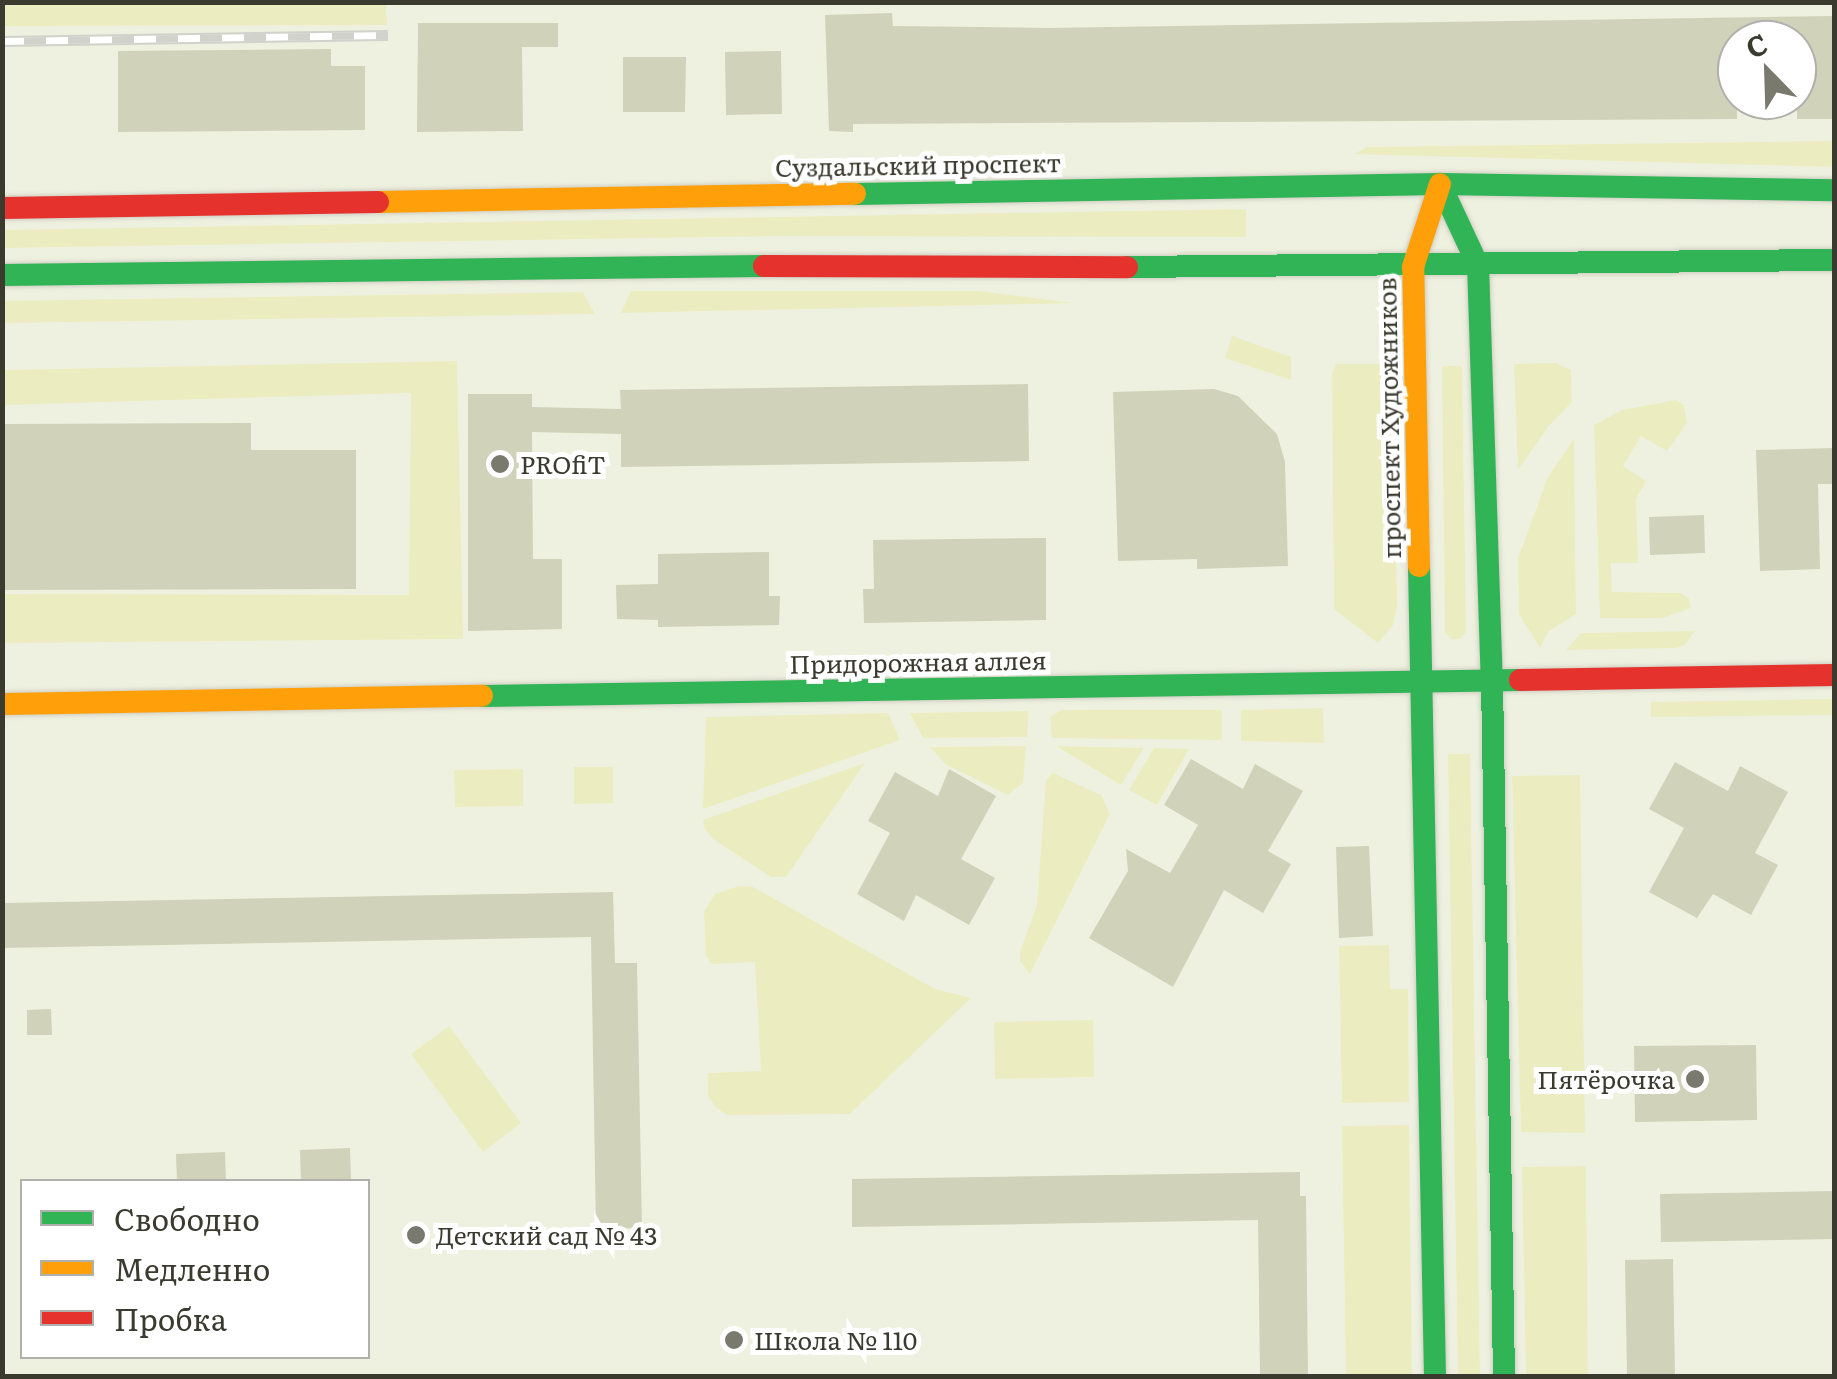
<!DOCTYPE html>
<html>
<head>
<meta charset="utf-8">
<style>
  body { margin:0 }
  #map { position:relative; width:1837px; height:1379px; overflow:hidden; background:#eff1e0; font-family:Literata,serif }
  div>[style] { position:absolute }
  .green>* { inset:0; background:#ebedc1 }
  .building>* { inset:0; background:#d0d2b9 }
  .roads { filter:drop-shadow(0 0 2px #cfcfc3) drop-shadow(0 0 2px #cfcfc3) }
  .fast>* { height:22px; margin:-11px; padding:0 11px; transform-origin:11px; border-radius:11px; background:#30b455 }
  .slow>* { height:22px; margin:-11px; padding:0 11px; transform-origin:11px; border-radius:11px; background:#ff9f0a }
  .jam>* { height:22px; margin:-11px; padding:0 11px; transform-origin:11px; border-radius:11px; background:#e5322d }
  .rail>* { height:11px; margin-top:-5.5px; transform-origin:0; background:repeating-linear-gradient(90deg,#fff 0 22px,#d1d2cc 0 44px); box-sizing:border-box; border-block:2px solid #d1d2cc }
  .dots>* { width:28px; height:28px; translate:-50% -50%; box-sizing:border-box; border:5px solid #fff; border-radius:50% }
  span { translate:-50% -50%; white-space:nowrap; text-align:center; line-height:1.15; -webkit-text-stroke:10px #fff; paint-order:stroke }
  .street-label { font-size:25px; color:#3a3a2f }
  .poi-label { font-size:25px; color:#3a3a2f }
  .left { translate:0 -50%; text-align:left }
  .right { translate:-100% -50%; text-align:right }
  .frame { position:absolute; inset:0; border:5px solid #3a3a2f; pointer-events:none }
  .legend { position:absolute; left:20px; top:1179px; width:350px; height:180px; box-sizing:border-box; background:#fff; border:2px solid #b0b0ac; margin:0; padding:12px 18px; list-style:none; font-size:30px; color:#3a3a2f }
  .legend li { display:flex; align-items:center; gap:20px; height:50px }
  .legend b { width:50px; border:2px solid #b0b0ac }
  .north { position:absolute; left:1717px; top:20px; width:100px; height:100px; box-sizing:border-box; background:#fff; border:2px solid #b0b0ac; border-radius:50%; rotate:337deg; font-size:28px; font-weight:700; line-height:40px; text-align:center; color:#3a3a2f }
  .north::after { content:''; display:block; margin:auto; width:35px; height:45px; background:#797a6d; clip-path:polygon(50% 0,100% 100%,50% 72%,0 100%) }
</style>
</head>
<body>
<div id="map">
  <div class="green">
    <i style="clip-path:polygon(2px 3px,386px 3px,387px 25px,3px 26px)"></i>
    <i style="clip-path:polygon(1834px 141px,1834px 167px,1354px 154px,1367px 147px)"></i>
    <i style="clip-path:polygon(1246px 209px,1246px 237px,779px 236px,3px 248px,2px 230px)"></i>
    <i style="clip-path:polygon(631px 291px,979px 291px,1073px 303px,621px 313px)"></i>
    <i style="clip-path:polygon(583px 292px,595px 314px,3px 323px,3px 301px)"></i>
    <i style="clip-path:polygon(1232px 336px,1291px 357px,1291px 380px,1225px 358px)"></i>
    <i style="clip-path:polygon(457px 361px,463px 639px,3px 643px,3px 594px,409px 595px,411px 393px,3px 405px,3px 370px)"></i>
    <i style="clip-path:polygon(1556px 363px,1571px 370px,1572px 402px,1548px 427px,1518px 470px,1514px 364px)"></i>
    <i style="clip-path:polygon(1336px 364px,1393px 364px,1397px 606px,1393px 625px,1378px 643px,1334px 609px,1332px 374px)"></i>
    <i style="clip-path:polygon(1442px 366px,1462px 366px,1466px 632px,1460px 639px,1451px 639px,1445px 632px)"></i>
    <i style="clip-path:polygon(1676px 400px,1684px 405px,1687px 423px,1667px 451px,1641px 436px,1623px 466px,1646px 481px,1636px 499px,1638px 563px,1611px 563px,1612px 592px,1681px 593px,1689px 599px,1691px 608px,1663px 618px,1600px 618px,1594px 425px,1622px 410px)"></i>
    <i style="clip-path:polygon(1574px 439px,1576px 614px,1548px 632px,1540px 648px,1519px 614px,1518px 558px,1548px 477px)"></i>
    <i style="clip-path:polygon(1695px 631px,1685px 645px,1676px 648px,1566px 650px,1581px 633px)"></i>
    <i style="clip-path:polygon(1834px 699px,1834px 715px,1651px 717px,1651px 702px)"></i>
    <i style="clip-path:polygon(1323px 708px,1324px 743px,1241px 741px,1241px 710px)"></i>
    <i style="clip-path:polygon(1061px 710px,1222px 710px,1222px 740px,1052px 738px,1050px 717px)"></i>
    <i style="clip-path:polygon(1029px 711px,1027px 737px,923px 738px,910px 713px)"></i>
    <i style="clip-path:polygon(888px 713px,900px 740px,703px 809px,706px 717px)"></i>
    <i style="clip-path:polygon(1026px 746px,1023px 783px,1008px 795px,945px 764px,930px 747px)"></i>
    <i style="clip-path:polygon(1056px 746px,1144px 748px,1121px 785px)"></i>
    <i style="clip-path:polygon(1154px 748px,1189px 749px,1157px 805px,1129px 790px)"></i>
    <i style="clip-path:polygon(1448px 754px,1470px 754px,1480px 1376px,1458px 1376px)"></i>
    <i style="clip-path:polygon(865px 763px,786px 877px,771px 877px,713px 839px,704px 827px,703px 820px)"></i>
    <i style="clip-path:polygon(574px 767px,613px 767px,613px 803px,574px 804px)"></i>
    <i style="clip-path:polygon(523px 769px,523px 806px,455px 807px,454px 770px)"></i>
    <i style="clip-path:polygon(1053px 773px,1101px 795px,1110px 814px,1030px 974px,1020px 961px,1020px 952px,1037px 905px,1046px 780px)"></i>
    <i style="clip-path:polygon(1580px 775px,1585px 1133px,1521px 1132px,1512px 776px)"></i>
    <i style="clip-path:polygon(739px 886px,753px 887px,935px 989px,971px 998px,850px 1114px,727px 1115px,715px 1107px,708px 1095px,708px 1073px,761px 1071px,755px 962px,712px 964px,706px 956px,704px 912px,715px 894px)"></i>
    <i style="clip-path:polygon(1389px 945px,1390px 989px,1408px 989px,1409px 1102px,1342px 1103px,1339px 946px)"></i>
    <i style="clip-path:polygon(1093px 1020px,1094px 1077px,995px 1079px,994px 1022px)"></i>
    <i style="clip-path:polygon(449px 1026px,521px 1123px,483px 1152px,411px 1054px)"></i>
    <i style="clip-path:polygon(1409px 1125px,1412px 1376px,1346px 1376px,1342px 1126px)"></i>
    <i style="clip-path:polygon(1586px 1166px,1588px 1376px,1526px 1376px,1522px 1167px)"></i>
  </div>
  <div class="building">
    <i style="clip-path:polygon(892px 13px,893px 26px,1047px 28px,1834px 16px,1834px 119px,1797px 119px,1797px 40px,1737px 40px,1737px 119px,853px 124px,853px 132px,829px 131px,825px 15px)"></i>
    <i style="clip-path:polygon(418px 23px,558px 23px,558px 47px,522px 47px,523px 131px,417px 132px)"></i>
    <i style="clip-path:polygon(331px 49px,331px 66px,365px 66px,365px 130px,118px 132px,118px 51px)"></i>
    <i style="clip-path:polygon(781px 51px,782px 114px,726px 115px,725px 52px)"></i>
    <i style="clip-path:polygon(623px 57px,686px 57px,685px 112px,623px 112px)"></i>
    <i style="clip-path:polygon(1028px 384px,1029px 461px,621px 467px,621px 434px,532px 432px,533px 559px,562px 559px,562px 629px,468px 631px,468px 394px,532px 394px,532px 407px,621px 409px,620px 390px)"></i>
    <i style="clip-path:polygon(1214px 389px,1238px 396px,1277px 434px,1285px 462px,1288px 566px,1197px 569px,1197px 559px,1118px 561px,1113px 392px)"></i>
    <i style="clip-path:polygon(251px 423px,251px 450px,356px 450px,356px 589px,2px 590px,2px 424px)"></i>
    <i style="clip-path:polygon(1834px 448px,1834px 484px,1818px 484px,1820px 569px,1760px 571px,1756px 450px)"></i>
    <i style="clip-path:polygon(1704px 515px,1705px 553px,1650px 555px,1649px 517px)"></i>
    <i style="clip-path:polygon(1046px 538px,1046px 620px,864px 623px,863px 589px,874px 589px,873px 540px)"></i>
    <i style="clip-path:polygon(769px 552px,769px 596px,780px 596px,779px 625px,658px 627px,658px 620px,617px 619px,616px 585px,658px 584px,658px 554px)"></i>
    <i style="clip-path:polygon(1191px 759px,1243px 789px,1255px 764px,1303px 791px,1268px 851px,1291px 864px,1263px 913px,1224px 890px,1173px 987px,1089px 938px,1128px 871px,1126px 849px,1170px 873px,1198px 825px,1164px 805px)"></i>
    <i style="clip-path:polygon(1675px 762px,1728px 791px,1740px 766px,1788px 792px,1755px 853px,1778px 865px,1751px 915px,1713px 894px,1697px 918px,1649px 892px,1684px 828px,1649px 809px)"></i>
    <i style="clip-path:polygon(949px 769px,996px 796px,961px 859px,995px 878px,969px 925px,916px 895px,904px 921px,857px 894px,890px 833px,868px 821px,895px 772px,938px 796px)"></i>
    <i style="clip-path:polygon(1369px 846px,1373px 936px,1339px 938px,1336px 847px)"></i>
    <i style="clip-path:polygon(613px 892px,615px 963px,637px 963px,642px 1228px,596px 1229px,591px 937px,2px 948px,2px 903px)"></i>
    <i style="clip-path:polygon(51px 1009px,52px 1035px,27px 1035px,27px 1010px)"></i>
    <i style="clip-path:polygon(1756px 1045px,1757px 1120px,1635px 1122px,1634px 1046px)"></i>
    <i style="clip-path:polygon(350px 1148px,351px 1182px,301px 1182px,300px 1150px)"></i>
    <i style="clip-path:polygon(225px 1152px,226px 1182px,177px 1182px,176px 1154px)"></i>
    <i style="clip-path:polygon(1300px 1172px,1300px 1196px,1306px 1196px,1308px 1376px,1260px 1376px,1258px 1220px,852px 1227px,852px 1179px)"></i>
    <i style="clip-path:polygon(1834px 1191px,1834px 1239px,1661px 1242px,1660px 1194px)"></i>
    <i style="clip-path:polygon(1673px 1259px,1675px 1376px,1627px 1376px,1625px 1260px)"></i>
  </div>
  <div class="roads">
    <div class="fast">
      <i style="left:1440px;top:184px;width:89px;rotate:64.9deg"></i>
      <i style="left:1478px;top:265px;width:416px;rotate:88.1deg"></i>
      <i style="left:1492px;top:681px;width:695px;rotate:89.01deg"></i>
      <i style="left:855px;top:194px;width:585px;rotate:-0.98deg"></i>
      <i style="left:1440px;top:184px;width:394px;rotate:0.9deg"></i>
      <i style="left:1127px;top:267px;width:707px;rotate:-0.57deg"></i>
      <i style="left:2px;top:275px;width:762px;rotate:-0.68deg"></i>
      <i style="left:1419px;top:566px;width:810px;rotate:88.87deg"></i>
      <i style="left:482px;top:696px;width:1038px;rotate:-0.88deg"></i>
    </div>
    <div class="slow">
      <i style="left:378px;top:202px;width:477px;rotate:-1deg"></i>
      <i style="left:1419px;top:566px;width:299px;rotate:-91.1deg"></i>
      <i style="left:1413px;top:267px;width:87px;rotate:-72deg"></i>
      <i style="left:2px;top:704px;width:480px;rotate:-1deg"></i>
    </div>
    <div class="jam">
      <i style="left:2px;top:208px;width:376px;rotate:-0.9deg"></i>
      <i style="left:764px;top:266px;width:363px;rotate:0.2deg"></i>
      <i style="left:1520px;top:680px;width:314px;rotate:-0.9deg"></i>
    </div>
  </div>
  <div class="rail">
    <i style="left:2px;top:41px;width:386px;rotate:-0.9deg"></i>
  </div>
  <div class="dots">
    <i style="left:500px;top:464px;background:#797a6d"></i>
    <i style="left:1695px;top:1079px;background:#797a6d"></i>
    <i style="left:416px;top:1235px;background:#797a6d"></i>
    <i style="left:734px;top:1340px;background:#797a6d"></i>
  </div>
  <div class="street-label">
    <span style="left:918px;top:165px;rotate:-1deg">Суздальский проспект</span>
    <span style="left:1389px;top:418px;rotate:-91deg">проспект Художников</span>
    <span style="left:918px;top:662px;rotate:-1deg">Придорожная аллея</span>
  </div>
  <div class="poi-label">
    <span class="left" style="left:520px;top:464px">PROfiT</span>
    <span class="right" style="left:1675px;top:1079px">Пятёрочка</span>
    <span class="left" style="left:436px;top:1235px">Детский сад № 43</span>
    <span class="left" style="left:754px;top:1340px">Школа № 110</span>
  </div>
  <div class="frame"></div>
  <ul class="legend">
  <li><b style="height:12px;background:#30b455"></b>Свободно</li>
  <li><b style="height:12px;background:#ff9f0a"></b>Медленно</li>
  <li><b style="height:12px;background:#e5322d"></b>Пробка</li>
  </ul>
  <div class="north">С</div>
</div>
</body>
</html>
